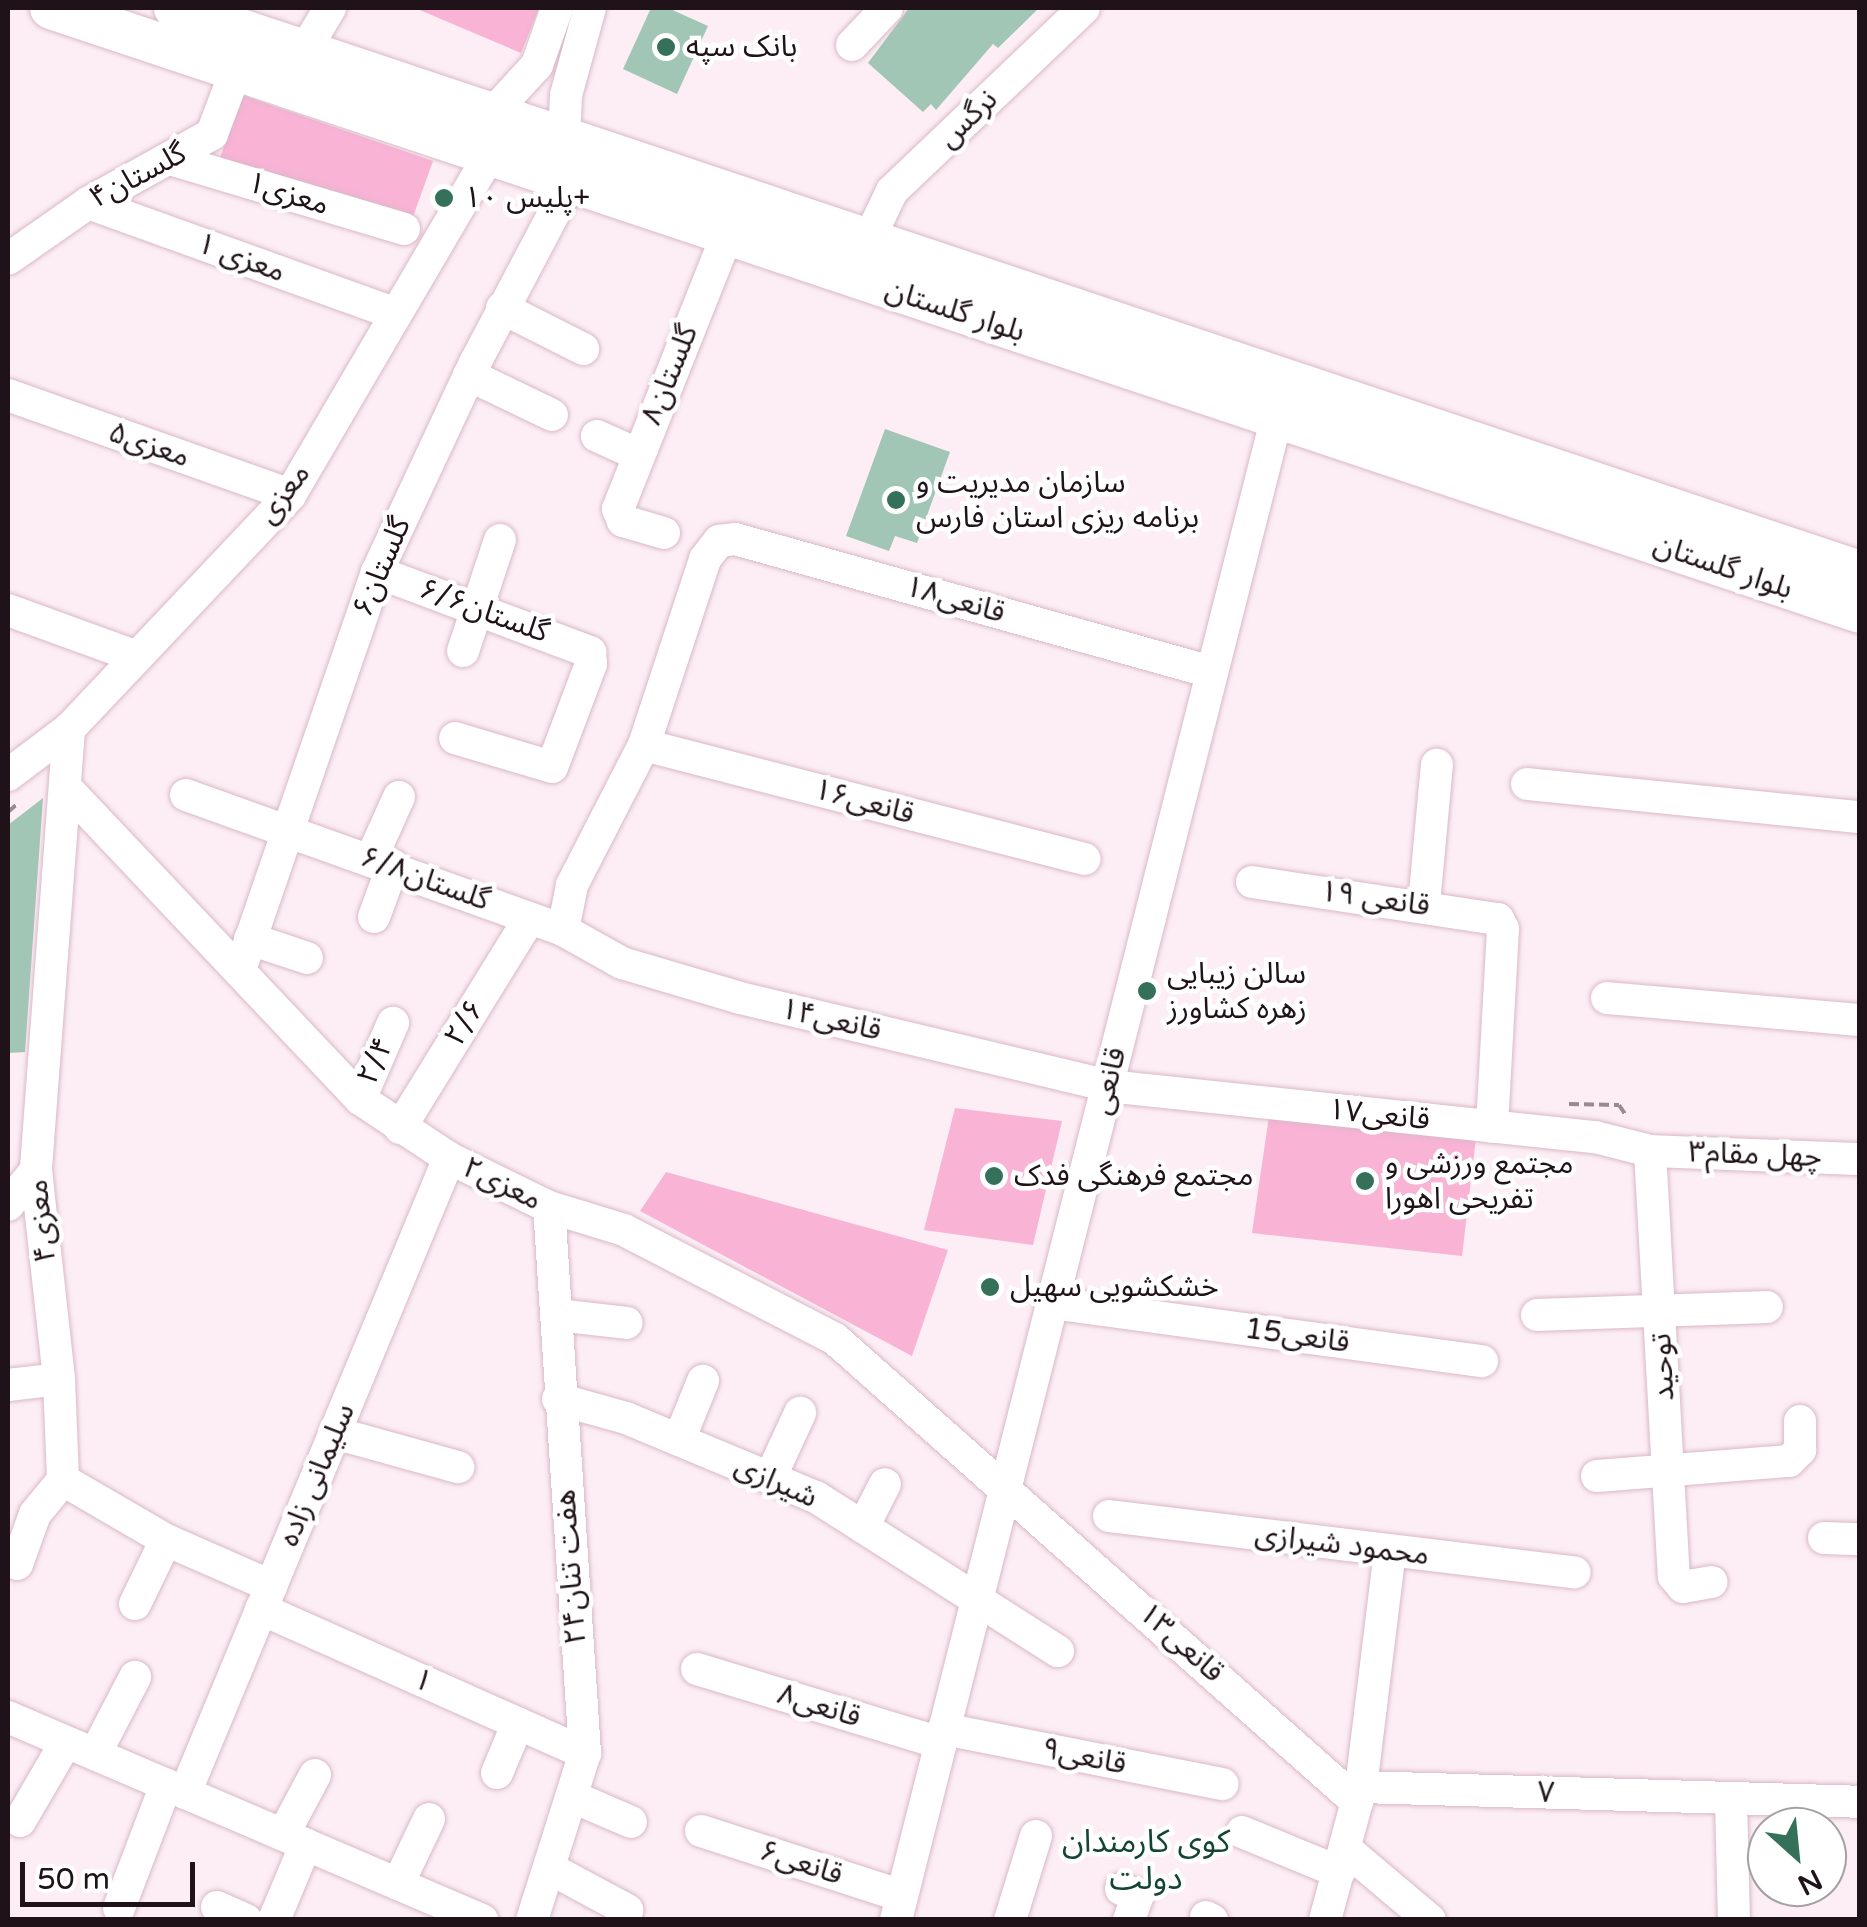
<!DOCTYPE html>
<html>
<head>
<meta charset="utf-8">
<style>
  body { margin:0 }
  #map { position:relative; width:1867px; height:1927px; overflow:hidden; background:#fceef4; font-family:"Varela Round","Noto Sans Arabic",sans-serif }
  div>[style] { position:absolute }
  .green>* { inset:0; background:#f8b3d5 }
  .building>* { inset:0; background:#a1c6b6 }
  .path>* { height:4px; margin-top:-2px; transform-origin:0; background:repeating-linear-gradient(90deg,#978a90 0 10px,transparent 0 15px) }
  .roads { filter:drop-shadow(0 0 2px #dab8c8) drop-shadow(0 0 2px #dab8c8) }
  .minor>* { height:32px; margin:-16px; padding:0 16px; transform-origin:16px; border-radius:16px; background:#fff }
  .major>* { height:42px; margin:-21px; padding:0 21px; transform-origin:21px; border-radius:21px; background:#fff }
  .dots>* { width:28px; height:28px; translate:-50% -50%; box-sizing:border-box; border:5px solid #fff; border-radius:50% }
  span { translate:-50% -50%; white-space:nowrap; text-align:center; line-height:1.15; -webkit-text-stroke:9px #fff; paint-order:stroke }
  .poi-label { font-size:30px; color:#1f1319 }
  .left { translate:0 -50%; text-align:left }
  .street-label { font-size:30px; color:#1f1319 }
  .neighbourhood-label { font-size:32px; color:#144534 }
  .frame { position:absolute; inset:0; border:10px solid #1f1319; pointer-events:none }
  .north { position:absolute; left:1747px; top:1807px; width:100px; height:100px; box-sizing:border-box; background:#fff; border:2px solid #a5a1a3; border-radius:50%; rotate:153deg; font-size:28px; font-weight:700; line-height:40px; text-align:center; color:#1f1319 }
  .north::after { content:''; display:block; margin:auto; width:35px; height:45px; background:#34705a; clip-path:polygon(50% 0,100% 100%,50% 72%,0 100%) }
  .scale { position:absolute; left:20px; top:1862px; width:175px; height:45px; box-sizing:border-box; border:5px solid #1f1319; border-top:0; padding-left:12px; font-size:30px; line-height:35px; white-space:nowrap; color:#1f1319; -webkit-text-stroke:8px #fff; paint-order:stroke }
</style>
</head>
<body>
<div id="map">
  <div class="green">
    <i style="clip-path:polygon(415px 8px,539px 8px,521px 53px)"></i>
    <i style="clip-path:polygon(242px 95px,433px 161px,410px 225px,220px 158px)"></i>
    <i style="clip-path:polygon(955px 1108px,1062px 1121px,1033px 1245px,924px 1230px)"></i>
    <i style="clip-path:polygon(1270px 1109px,1477px 1129px,1462px 1256px,1252px 1233px)"></i>
    <i style="clip-path:polygon(666px 1172px,948px 1250px,912px 1356px,640px 1211px)"></i>
  </div>
  <div class="building">
    <i style="clip-path:polygon(651px 8px,668px 8px,708px 26px,677px 94px,623px 69px)"></i>
    <i style="clip-path:polygon(909px 8px,1039px 8px,998px 48px,993px 44px,936px 110px,931px 104px,923px 112px,868px 63px)"></i>
    <i style="clip-path:polygon(885px 429px,950px 452px,917px 543px,895px 536px,889px 551px,846px 536px)"></i>
    <i style="clip-path:polygon(43px 798px,25px 1052px,8px 1053px,8px 825px)"></i>
  </div>
  <div class="path">
    <i style="left:8px;top:812px;width:11px;rotate:-41deg"></i>
    <i style="left:1569px;top:1104px;width:50px;rotate:1.1deg"></i>
    <i style="left:1619px;top:1105px;width:14px;rotate:56deg"></i>
  </div>
  <div class="roads">
    <div class="minor">
      <i style="left:852px;top:45px;width:51px;rotate:-46.6deg"></i>
      <i style="left:305px;top:50px;width:49px;rotate:-59.2deg"></i>
      <i style="left:491px;top:115px;width:68px;rotate:-47.4deg"></i>
      <i style="left:537px;top:65px;width:60px;rotate:-70.7deg"></i>
      <i style="left:564px;top:139px;width:44px;rotate:-87.4deg"></i>
      <i style="left:566px;top:95px;width:90px;rotate:-74.6deg"></i>
      <i style="left:173px;top:160px;width:241px;rotate:16.6deg"></i>
      <i style="left:88px;top:203px;width:325px;rotate:19.8deg"></i>
      <i style="left:868px;top:241px;width:55px;rotate:-64.4deg"></i>
      <i style="left:892px;top:191px;width:265px;rotate:-43.6deg"></i>
      <i style="left:8px;top:259px;width:98px;rotate:-35deg"></i>
      <i style="left:88px;top:203px;width:142px;rotate:-29.1deg"></i>
      <i style="left:212px;top:134px;width:68px;rotate:-69.4deg"></i>
      <i style="left:502px;top:308px;width:91px;rotate:26.8deg"></i>
      <i style="left:469px;top:375px;width:92px;rotate:25.7deg"></i>
      <i style="left:8px;top:395px;width:299px;rotate:19.5deg"></i>
      <i style="left:597px;top:436px;width:46px;rotate:24.3deg"></i>
      <i style="left:664px;top:533px;width:43px;rotate:-163.7deg"></i>
      <i style="left:623px;top:521px;width:13px;rotate:-113deg"></i>
      <i style="left:618px;top:509px;width:293px;rotate:-68.3deg"></i>
      <i style="left:377px;top:572px;width:228px;rotate:20.6deg"></i>
      <i style="left:590px;top:652px;width:12px;rotate:85deg"></i>
      <i style="left:591px;top:664px;width:110px;rotate:110.7deg"></i>
      <i style="left:552px;top:767px;width:101px;rotate:-163.4deg"></i>
      <i style="left:8px;top:610px;width:137px;rotate:20deg"></i>
      <i style="left:463px;top:651px;width:117px;rotate:-71.6deg"></i>
      <i style="left:69px;top:729px;width:442px;rotate:94.3deg"></i>
      <i style="left:36px;top:1170px;width:210px;rotate:83.7deg"></i>
      <i style="left:59px;top:1379px;width:101px;rotate:87.7deg"></i>
      <i style="left:63px;top:1480px;width:119px;rotate:30.2deg"></i>
      <i style="left:166px;top:1540px;width:115px;rotate:23.7deg"></i>
      <i style="left:644px;top:745px;width:455px;rotate:14.5deg"></i>
      <i style="left:8px;top:775px;width:76px;rotate:-37deg"></i>
      <i style="left:69px;top:729px;width:322px;rotate:-46.6deg"></i>
      <i style="left:290px;top:495px;width:393px;rotate:-59.6deg"></i>
      <i style="left:1527px;top:784px;width:335px;rotate:5.7deg"></i>
      <i style="left:68px;top:790px;width:425px;rotate:46.6deg"></i>
      <i style="left:360px;top:1099px;width:107px;rotate:33.5deg"></i>
      <i style="left:449px;top:1158px;width:111px;rotate:26.1deg"></i>
      <i style="left:549px;top:1207px;width:78px;rotate:17deg"></i>
      <i style="left:624px;top:1230px;width:237px;rotate:27.3deg"></i>
      <i style="left:835px;top:1339px;width:698px;rotate:41.57deg"></i>
      <i style="left:186px;top:795px;width:400px;rotate:19.7deg"></i>
      <i style="left:563px;top:930px;width:68px;rotate:29.2deg"></i>
      <i style="left:622px;top:963px;width:123px;rotate:16.5deg"></i>
      <i style="left:740px;top:998px;width:378px;rotate:13.4deg"></i>
      <i style="left:1108px;top:1086px;width:490px;rotate:6deg"></i>
      <i style="left:1595px;top:1137px;width:57px;rotate:14.3deg"></i>
      <i style="left:1650px;top:1151px;width:210px;rotate:2.2deg"></i>
      <i style="left:371px;top:859px;width:68px;rotate:-65.7deg"></i>
      <i style="left:1252px;top:882px;width:249px;rotate:8.6deg"></i>
      <i style="left:1498px;top:919px;width:11px;rotate:63deg"></i>
      <i style="left:1503px;top:929px;width:198px;rotate:93.2deg"></i>
      <i style="left:1424px;top:904px;width:140px;rotate:-84.7deg"></i>
      <i style="left:374px;top:917px;width:55px;rotate:-69.9deg"></i>
      <i style="left:563px;top:930px;width:46px;rotate:-78.7deg"></i>
      <i style="left:572px;top:885px;width:157px;rotate:-62.8deg"></i>
      <i style="left:644px;top:745px;width:196px;rotate:-71.8deg"></i>
      <i style="left:705px;top:559px;width:23px;rotate:-52deg"></i>
      <i style="left:719px;top:541px;width:16px;rotate:-7deg"></i>
      <i style="left:735px;top:539px;width:495px;rotate:15.6deg"></i>
      <i style="left:250px;top:939px;width:60px;rotate:18.4deg"></i>
      <i style="left:240px;top:970px;width:421px;rotate:-71deg"></i>
      <i style="left:377px;top:572px;width:231px;rotate:-64.9deg"></i>
      <i style="left:475px;top:363px;width:204px;rotate:-62.2deg"></i>
      <i style="left:1607px;top:998px;width:254px;rotate:5deg"></i>
      <i style="left:360px;top:1099px;width:83px;rotate:-66.5deg"></i>
      <i style="left:400px;top:1128px;width:246px;rotate:-58.3deg"></i>
      <i style="left:1650px;top:1151px;width:426px;rotate:86.8deg"></i>
      <i style="left:1674px;top:1576px;width:14px;rotate:51deg"></i>
      <i style="left:1683px;top:1587px;width:29px;rotate:-10deg"></i>
      <i style="left:8px;top:1205px;width:45px;rotate:-51.3deg"></i>
      <i style="left:1052px;top:1303px;width:434px;rotate:7.7deg"></i>
      <i style="left:557px;top:1315px;width:70px;rotate:6.5deg"></i>
      <i style="left:1537px;top:1315px;width:230px;rotate:-2deg"></i>
      <i style="left:8px;top:1385px;width:51px;rotate:-6.7deg"></i>
      <i style="left:558px;top:1399px;width:71px;rotate:15.6deg"></i>
      <i style="left:626px;top:1418px;width:206px;rotate:22.6deg"></i>
      <i style="left:816px;top:1497px;width:287px;rotate:32.5deg"></i>
      <i style="left:335px;top:1433px;width:128px;rotate:15.5deg"></i>
      <i style="left:679px;top:1440px;width:64px;rotate:-67.9deg"></i>
      <i style="left:1597px;top:1476px;width:193px;rotate:-4.5deg"></i>
      <i style="left:1789px;top:1461px;width:16px;rotate:-45deg"></i>
      <i style="left:1800px;top:1450px;width:29px;rotate:-90deg"></i>
      <i style="left:770px;top:1478px;width:72px;rotate:-65.2deg"></i>
      <i style="left:1109px;top:1516px;width:469px;rotate:6.9deg"></i>
      <i style="left:863px;top:1527px;width:48px;rotate:-62.9deg"></i>
      <i style="left:1824px;top:1538px;width:36px;rotate:2deg"></i>
      <i style="left:17px;top:1564px;width:53px;rotate:-70.2deg"></i>
      <i style="left:35px;top:1514px;width:44px;rotate:-50.5deg"></i>
      <i style="left:135px;top:1604px;width:71px;rotate:-64.2deg"></i>
      <i style="left:261px;top:1609px;width:355px;rotate:24deg"></i>
      <i style="left:697px;top:1669px;width:255px;rotate:16.9deg"></i>
      <i style="left:8px;top:1717px;width:516px;rotate:23.18deg"></i>
      <i style="left:944px;top:1729px;width:284px;rotate:11.2deg"></i>
      <i style="left:95px;top:1754px;width:87px;rotate:-62.5deg"></i>
      <i style="left:497px;top:1773px;width:54px;rotate:-67.2deg"></i>
      <i style="left:1361px;top:1787px;width:499px;rotate:1.7deg"></i>
      <i style="left:185px;top:1793px;width:688px;rotate:-67.42deg"></i>
      <i style="left:573px;top:1797px;width:63px;rotate:23.3deg"></i>
      <i style="left:1731px;top:1800px;width:120px;rotate:88.6deg"></i>
      <i style="left:20px;top:1821px;width:91px;rotate:-59.8deg"></i>
      <i style="left:701px;top:1831px;width:211px;rotate:17.9deg"></i>
      <i style="left:1242px;top:1832px;width:105px;rotate:22.4deg"></i>
      <i style="left:283px;top:1835px;width:68px;rotate:-61.9deg"></i>
      <i style="left:1348px;top:1851px;width:107px;rotate:40.1deg"></i>
      <i style="left:549px;top:1868px;width:89px;rotate:28.3deg"></i>
      <i style="left:398px;top:1884px;width:72px;rotate:-64.5deg"></i>
      <i style="left:1121px;top:1889px;width:18px;rotate:19deg"></i>
      <i style="left:1138px;top:1895px;width:27px;rotate:110deg"></i>
      <i style="left:217px;top:1907px;width:32px;rotate:24deg"></i>
      <i style="left:119px;top:1908px;width:132px;rotate:-69.1deg"></i>
      <i style="left:1206px;top:1917px;width:7px;rotate:27deg"></i>
      <i style="left:274px;top:1920px;width:82px;rotate:-67.2deg"></i>
      <i style="left:532px;top:1920px;width:175px;rotate:-72.4deg"></i>
      <i style="left:585px;top:1753px;width:547px;rotate:-93.77deg"></i>
      <i style="left:896px;top:1920px;width:1551px;rotate:-75.78deg"></i>
      <i style="left:1010px;top:1920px;width:88px;rotate:-72.8deg"></i>
      <i style="left:1325px;top:1920px;width:138px;rotate:-74.9deg"></i>
      <i style="left:1361px;top:1787px;width:237px;rotate:-83deg"></i>
    </div>
    <div class="major">
      <i style="left:51px;top:8px;width:1907px;rotate:18.46deg"></i>
      <i style="left:175px;top:8px;width:1777px;rotate:18.51deg"></i>
    </div>
  </div>
  <div class="dots">
    <i style="left:666px;top:47px;background:#34705a"></i>
    <i style="left:444px;top:198px;background:#34705a"></i>
    <i style="left:896px;top:500px;background:#34705a"></i>
    <i style="left:1147px;top:991px;background:#34705a"></i>
    <i style="left:994px;top:1176px;background:#34705a"></i>
    <i style="left:1365px;top:1181px;background:#34705a"></i>
    <i style="left:990px;top:1287px;background:#34705a"></i>
  </div>
  <div class="poi-label">
    <span class="left" style="left:686px;top:47px">بانک سپه</span>
    <span class="left" style="left:464px;top:198px">پلیس ۱۰+</span>
    <span class="left" style="left:916px;top:500px">سازمان مدیریت و<br>برنامه ریزی استان فارس</span>
    <span class="left" style="left:1167px;top:991px">سالن زیبایی<br>زهره کشاورز</span>
    <span class="left" style="left:1385px;top:1181px">مجتمع ورزشی و<br>تفریحی اهورا</span>
    <span class="left" style="left:1014px;top:1176px">مجتمع فرهنگی فدک</span>
    <span class="left" style="left:1010px;top:1287px">خشکشویی سهیل</span>
  </div>
  <div class="street-label">
    <span style="left:968px;top:119px;rotate:-44deg">نرگس</span>
    <span style="left:138px;top:176px;rotate:-28deg">گلستان۴</span>
    <span style="left:288px;top:194px;rotate:17deg">۱معزی</span>
    <span style="left:241px;top:258px;rotate:20deg">معزی ۱</span>
    <span style="left:955px;top:311px;rotate:18deg">بلوار گلستان</span>
    <span style="left:670px;top:375px;rotate:-68deg">گلستان۸</span>
    <span style="left:149px;top:445px;rotate:19deg">۵معزی</span>
    <span style="left:284px;top:494px;rotate:-53deg">معزی</span>
    <span style="left:382px;top:567px;rotate:-67deg">گلستان۶</span>
    <span style="left:1723px;top:567px;rotate:19deg">بلوار گلستان</span>
    <span style="left:955px;top:600px;rotate:16deg">۱۸قانعی</span>
    <span style="left:484px;top:611px;rotate:20deg">۶/۶گلستان</span>
    <span style="left:864px;top:802px;rotate:15deg">۱۶قانعی</span>
    <span style="left:425px;top:879px;rotate:20deg">۶/۸گلستان</span>
    <span style="left:1375px;top:899px;rotate:8deg">قانعی ۱۹</span>
    <span style="left:831px;top:1020px;rotate:13deg">۱۴قانعی</span>
    <span style="left:465px;top:1023px;rotate:-58deg">۲/۶</span>
    <span style="left:376px;top:1061px;rotate:-66deg">۲/۴</span>
    <span style="left:1109px;top:1081px;rotate:-76deg">قانعی</span>
    <span style="left:1379px;top:1115px;rotate:6deg">۱۷قانعی</span>
    <span style="left:1755px;top:1155px;rotate:2deg">چهل مقام۳</span>
    <span style="left:502px;top:1184px;rotate:26deg">۲معزی</span>
    <span style="left:42px;top:1221px;rotate:-96deg">۴معزی</span>
    <span style="left:1297px;top:1336px;rotate:8deg">15قانعی</span>
    <span style="left:1663px;top:1367px;rotate:-93deg">توحید</span>
    <span style="left:317px;top:1475px;rotate:-67deg">سلیمانی زاده</span>
    <span style="left:776px;top:1482px;rotate:24deg">شیرازی</span>
    <span style="left:1342px;top:1545px;rotate:7deg">محمود شیرازی</span>
    <span style="left:571px;top:1567px;rotate:-94deg">هفت تنان۲۴</span>
    <span style="left:1181px;top:1643px;rotate:42deg">۱۳قانعی</span>
    <span style="left:423px;top:1681px;rotate:24deg">۱</span>
    <span style="left:819px;top:1706px;rotate:17deg">۸قانعی</span>
    <span style="left:1084px;top:1757px;rotate:11deg">۹قانعی</span>
    <span style="left:1546px;top:1793px;rotate:2deg">۷</span>
    <span style="left:801px;top:1863px;rotate:18deg">۶قانعی</span>
  </div>
  <div class="neighbourhood-label">
    <span style="left:1146px;top:1861px">کوی کارمندان<br>دولت</span>
  </div>
  <div class="frame"></div>
  <div class="north">N</div>
  <div class="scale">50 m</div>
</div>
</body>
</html>
